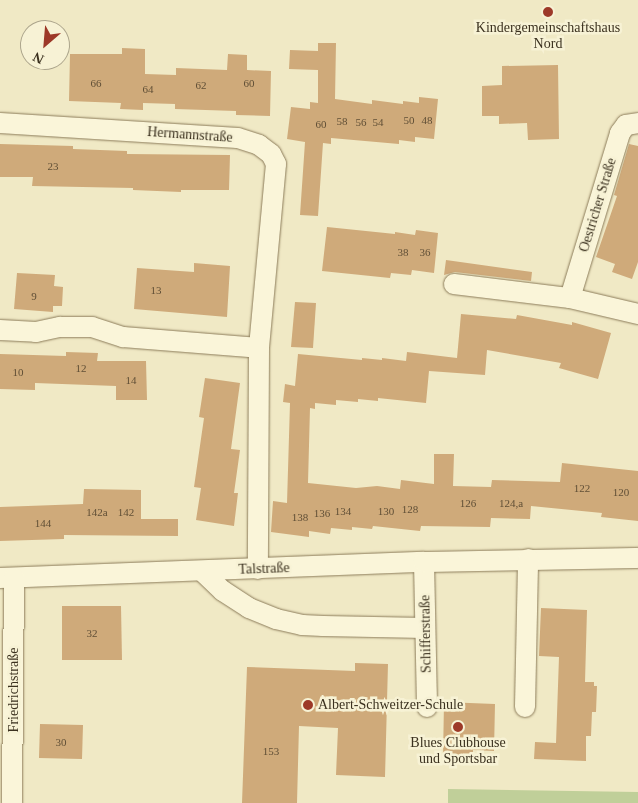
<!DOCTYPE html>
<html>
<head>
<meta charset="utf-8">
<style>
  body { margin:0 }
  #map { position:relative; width:638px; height:803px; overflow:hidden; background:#f0e9c5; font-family:Georgia,serif }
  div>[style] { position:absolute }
  .green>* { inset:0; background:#c0cf99 }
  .building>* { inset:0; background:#cfaa7a }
  .roads { filter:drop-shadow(0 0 1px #8c7c5a) drop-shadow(0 0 1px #8c7c5a) }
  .minor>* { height:20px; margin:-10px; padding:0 10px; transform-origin:10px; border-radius:10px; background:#faf5d9 }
  .dots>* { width:14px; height:14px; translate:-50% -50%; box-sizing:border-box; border:2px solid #f7f2d5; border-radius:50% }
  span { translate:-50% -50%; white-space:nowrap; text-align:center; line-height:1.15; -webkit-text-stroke:5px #f7f2d5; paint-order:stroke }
  .number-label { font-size:11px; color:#604f36 }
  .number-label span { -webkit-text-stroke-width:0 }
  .poi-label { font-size:14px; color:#3b311f }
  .left { translate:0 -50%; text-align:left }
  .street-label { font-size:14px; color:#3b311f }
  .north { position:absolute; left:20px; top:20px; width:50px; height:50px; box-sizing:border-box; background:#f7f2d5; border:1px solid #aca58c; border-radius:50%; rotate:207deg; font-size:14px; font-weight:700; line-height:20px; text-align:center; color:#3b311f }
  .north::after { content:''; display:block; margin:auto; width:18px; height:22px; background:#9d3928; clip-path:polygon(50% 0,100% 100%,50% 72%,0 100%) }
</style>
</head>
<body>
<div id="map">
  <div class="green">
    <i style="clip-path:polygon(448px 789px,638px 792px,638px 803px,448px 803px)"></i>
  </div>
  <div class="building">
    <i style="clip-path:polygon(318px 43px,336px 43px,335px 99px,372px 104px,372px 100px,403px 104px,403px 101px,419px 103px,419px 97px,438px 99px,434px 139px,415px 137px,415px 142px,399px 140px,399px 144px,331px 138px,331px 144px,323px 143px,318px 216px,300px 215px,305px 142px,287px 139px,291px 107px,310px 109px,310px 102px,318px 103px,318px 70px,289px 69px,290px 50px,318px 51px)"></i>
    <i style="clip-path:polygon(122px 48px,145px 49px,145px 74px,176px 75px,176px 68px,227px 70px,228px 54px,247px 55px,247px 70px,271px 71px,270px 116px,236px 115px,236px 111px,175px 109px,175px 104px,143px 103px,143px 110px,120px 109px,121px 103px,69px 101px,70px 54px,122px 54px)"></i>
    <i style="clip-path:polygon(558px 65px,559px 139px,528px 140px,527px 123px,499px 124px,499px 116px,482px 116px,482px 86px,502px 85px,502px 66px)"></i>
    <i style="clip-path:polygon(0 144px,73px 146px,73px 149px,127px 151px,127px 154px,230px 155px,229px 190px,181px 190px,181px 192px,133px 190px,133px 188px,32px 186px,33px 177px,0 177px)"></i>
    <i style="clip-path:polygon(629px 144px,638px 146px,638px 262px,632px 279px,612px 272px,615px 264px,596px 257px,617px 196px,614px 195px)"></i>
    <i style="clip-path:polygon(327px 227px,395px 234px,395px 232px,415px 235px,416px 230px,438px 233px,434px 273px,412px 270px,411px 275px,391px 273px,390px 278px,322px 271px)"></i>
    <i style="clip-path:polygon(446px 260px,532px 272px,531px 281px,455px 272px,444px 275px)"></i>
    <i style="clip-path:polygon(194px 263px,230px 266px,227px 317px,134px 309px,137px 268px,194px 272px)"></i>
    <i style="clip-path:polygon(17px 273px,55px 275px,54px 286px,63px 287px,62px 306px,53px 306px,53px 312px,14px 309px)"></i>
    <i style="clip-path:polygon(295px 302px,316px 303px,313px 348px,291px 347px)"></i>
    <i style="clip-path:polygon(461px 314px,516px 319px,517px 315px,572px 325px,572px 322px,611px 333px,598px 379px,559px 368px,561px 363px,487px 350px,485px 375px,429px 371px,426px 403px,378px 398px,378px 401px,358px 399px,358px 402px,336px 400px,336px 405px,315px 403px,315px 409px,310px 408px,308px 483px,356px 488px,377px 486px,400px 489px,401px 480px,434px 484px,434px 454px,454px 454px,453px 486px,491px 487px,492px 480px,560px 482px,562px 463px,638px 471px,638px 521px,601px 517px,602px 513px,531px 506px,530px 519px,491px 518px,490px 527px,421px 526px,420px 531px,373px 526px,372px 529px,352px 527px,352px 530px,331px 528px,330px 534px,309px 531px,309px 537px,271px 532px,273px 501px,287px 503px,290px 403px,283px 402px,285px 384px,295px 386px,298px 354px,362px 360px,362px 358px,382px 360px,382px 358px,406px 361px,407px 352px,457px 358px)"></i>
    <i style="clip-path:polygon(66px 352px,98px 353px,97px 361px,146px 361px,147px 400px,116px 400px,116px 386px,35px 383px,35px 390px,0 389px,0 354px,66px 356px)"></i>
    <i style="clip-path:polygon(205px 378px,240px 383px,231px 449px,240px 450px,234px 493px,238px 493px,234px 526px,196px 520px,201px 488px,194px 487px,204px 418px,199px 417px)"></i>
    <i style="clip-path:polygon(84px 489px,141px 490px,141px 519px,178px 519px,178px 536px,64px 535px,64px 539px,0 541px,0 507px,83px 504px)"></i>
    <i style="clip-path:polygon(62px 606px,121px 606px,122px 660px,62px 660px)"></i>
    <i style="clip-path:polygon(541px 608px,587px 610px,585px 682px,594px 682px,594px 686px,597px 686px,596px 712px,592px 712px,591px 736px,586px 736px,586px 761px,534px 759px,535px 742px,556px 743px,559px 657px,539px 656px)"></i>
    <i style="clip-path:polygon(355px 663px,388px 664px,385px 777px,336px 775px,338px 728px,299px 726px,297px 803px,242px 803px,247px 667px,355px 671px)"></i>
    <i style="clip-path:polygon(444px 702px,495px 704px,494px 751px,473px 750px,473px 758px,443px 757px)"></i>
    <i style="clip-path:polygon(40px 724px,83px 725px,82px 759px,39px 758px)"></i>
  </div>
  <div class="roads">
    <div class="minor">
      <i style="left:0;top:123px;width:238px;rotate:3.6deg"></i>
      <i style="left:238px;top:138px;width:22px;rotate:18deg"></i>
      <i style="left:259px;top:145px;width:15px;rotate:37deg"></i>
      <i style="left:271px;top:154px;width:11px;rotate:63deg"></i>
      <i style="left:276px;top:164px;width:185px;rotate:95.3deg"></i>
      <i style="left:259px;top:348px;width:221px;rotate:90.3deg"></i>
      <i style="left:454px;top:284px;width:117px;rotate:6.9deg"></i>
      <i style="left:570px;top:298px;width:70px;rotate:13.2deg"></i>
      <i style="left:570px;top:298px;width:172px;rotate:-73.1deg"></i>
      <i style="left:620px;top:133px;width:10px;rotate:-53deg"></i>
      <i style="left:626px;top:125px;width:12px;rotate:-9deg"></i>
      <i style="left:0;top:330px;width:36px;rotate:3deg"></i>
      <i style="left:36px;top:332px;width:25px;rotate:-12deg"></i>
      <i style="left:60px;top:327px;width:32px"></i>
      <i style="left:92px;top:327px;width:33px;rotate:18deg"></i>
      <i style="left:123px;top:337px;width:136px;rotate:4.6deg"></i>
      <i style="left:424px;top:562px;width:145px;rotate:88.8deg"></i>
      <i style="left:202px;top:571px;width:29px;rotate:44deg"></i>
      <i style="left:223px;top:591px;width:31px;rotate:33deg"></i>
      <i style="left:249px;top:608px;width:29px;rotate:22deg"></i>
      <i style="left:276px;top:619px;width:27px;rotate:13deg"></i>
      <i style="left:302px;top:625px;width:21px;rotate:3deg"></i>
      <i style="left:323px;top:626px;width:102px;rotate:1.1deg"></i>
      <i style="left:0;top:578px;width:424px;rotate:-2.2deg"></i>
      <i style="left:424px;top:562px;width:214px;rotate:-1.1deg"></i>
      <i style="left:525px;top:707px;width:148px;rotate:-88.8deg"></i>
      <i style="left:12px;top:803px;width:225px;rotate:-89.5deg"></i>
    </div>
  </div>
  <div class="dots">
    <i style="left:548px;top:12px;background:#9d3928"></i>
    <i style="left:308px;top:705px;background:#9d3928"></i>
    <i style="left:458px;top:727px;background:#9d3928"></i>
  </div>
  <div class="number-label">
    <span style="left:96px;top:83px">66</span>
    <span style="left:249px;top:83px">60</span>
    <span style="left:201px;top:85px">62</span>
    <span style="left:148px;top:89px">64</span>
    <span style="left:409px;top:120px">50</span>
    <span style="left:427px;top:120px">48</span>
    <span style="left:342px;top:121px">58</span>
    <span style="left:361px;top:122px">56</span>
    <span style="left:378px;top:122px">54</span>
    <span style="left:321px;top:124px">60</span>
    <span style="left:53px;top:166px">23</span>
    <span style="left:403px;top:252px">38</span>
    <span style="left:425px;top:252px">36</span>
    <span style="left:156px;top:290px">13</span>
    <span style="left:34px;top:296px">9</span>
    <span style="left:81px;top:368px">12</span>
    <span style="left:18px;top:372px">10</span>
    <span style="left:131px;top:380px">14</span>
    <span style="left:582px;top:488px">122</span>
    <span style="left:621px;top:492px">120</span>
    <span style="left:468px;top:503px">126</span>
    <span style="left:511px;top:503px">124,a</span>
    <span style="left:410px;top:509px">128</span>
    <span style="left:343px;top:511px">134</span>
    <span style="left:386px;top:511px">130</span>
    <span style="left:97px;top:512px">142a</span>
    <span style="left:126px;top:512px">142</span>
    <span style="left:322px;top:513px">136</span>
    <span style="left:300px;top:517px">138</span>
    <span style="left:43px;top:523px">144</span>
    <span style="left:92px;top:633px">32</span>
    <span style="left:61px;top:742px">30</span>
    <span style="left:271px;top:751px">153</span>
  </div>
  <div class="poi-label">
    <span style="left:548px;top:36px">Kindergemeinschaftshaus<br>Nord</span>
    <span class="left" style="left:318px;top:705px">Albert-Schweitzer-Schule</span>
    <span style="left:458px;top:751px">Blues Clubhouse<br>und Sportsbar</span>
  </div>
  <div class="street-label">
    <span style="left:190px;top:135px;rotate:4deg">Hermannstraße</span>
    <span style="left:598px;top:205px;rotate:-73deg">Oestricher Straße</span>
    <span style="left:264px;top:569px;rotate:-2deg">Talstraße</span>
    <span style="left:426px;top:634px;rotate:-91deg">Schifferstraße</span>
    <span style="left:14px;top:690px;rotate:-90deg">Friedrichstraße</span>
  </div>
  <div class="north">N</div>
</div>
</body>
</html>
